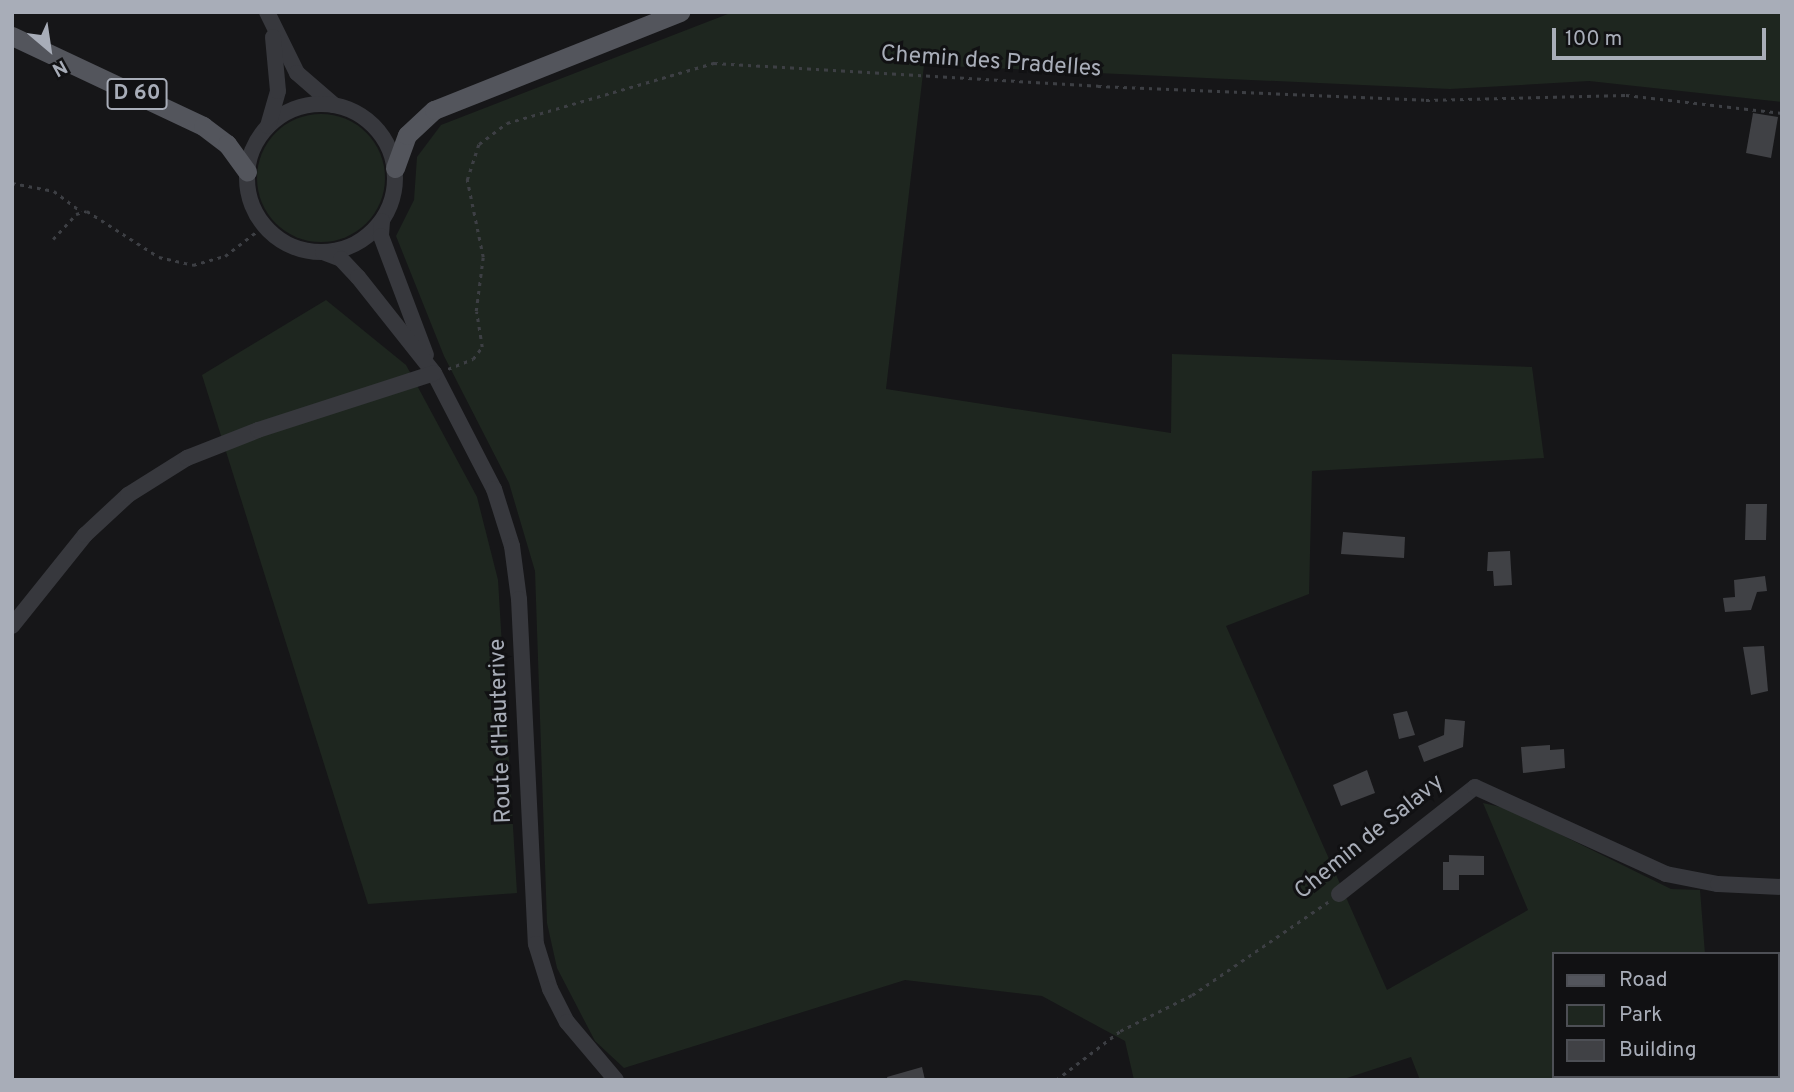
<!DOCTYPE html>
<html>
<head>
<meta charset="utf-8">
<style>
  body { margin:0 }
  #map { position:relative; width:1794px; height:1092px; overflow:hidden; background:#161618; font-family:Overpass,sans-serif }
  div>[style] { position:absolute }
  .green>* { inset:0; background:#1e261f }
  .round { border-radius:50% }
  .building>* { inset:0; background:#404145 }
  .path>* { height:2.5px; margin-top:-1.25px; transform-origin:0; background:repeating-linear-gradient(90deg,#3d3f44 0 3.5px,transparent 0 8.5px) }
  .minor>* { height:16px; margin:-8px; padding:0 8px; transform-origin:8px; border-radius:8px; background:#37383d }
  .minor>.ring { margin:-8px; padding:0; box-sizing:content-box; background:none; border:16px solid #37383d; border-radius:50% }
  .major>* { height:19px; margin:-9.5px; padding:0 9.5px; transform-origin:9.5px; border-radius:9.5px; background:#53555c }
  span { translate:-50% -50%; white-space:nowrap; text-align:center; line-height:1.15; -webkit-text-stroke:6px #111113; paint-order:stroke }
  .shield-label span { padding:2px 5px; background:#111113; border:2px solid; border-radius:5px; -webkit-text-stroke-width:0 }
  .shield-label { font-size:21px; color:#a8adb8; font-weight:700 }
  .street-label { font-size:23px; color:#a8adb8 }
  .frame { position:absolute; inset:0; border:14px solid #a8adb8; pointer-events:none }
  .legend { position:absolute; left:1552px; top:952px; width:228px; height:126px; box-sizing:border-box; background:#111113; border:2px solid #4d4f55; margin:0; padding:9px 12px; list-style:none; font-size:21px; color:#a8adb8 }
  .legend li { display:flex; align-items:center; gap:14px; height:35px }
  .legend b { width:35px; border:2px solid #4d4f55 }
  .north { position:absolute; left:14px; top:14px; width:70px; height:70px; -webkit-text-stroke:5px #111113; paint-order:stroke; rotate:151deg; font-size:19px; font-weight:700; line-height:28px; text-align:center; color:#a8adb8 }
  .north::after { content:''; display:block; margin:auto; width:24px; height:32px; background:#a8adb8; clip-path:polygon(50% 0,100% 100%,50% 72%,0 100%) }
  .scale { position:absolute; left:1552px; top:28px; width:214px; height:32px; box-sizing:border-box; border:4px solid #a8adb8; border-top:0; padding-left:9px; font-size:21px; line-height:24px; white-space:nowrap; color:#a8adb8; -webkit-text-stroke:5px #111113; paint-order:stroke }
</style>
</head>
<body>
<div id="map">
  <div class="green">
    <i style="clip-path:polygon(733px 12px,1782px 12px,1782px 102px,1589px 81px,1450px 89px,924px 65px,886px 389px,1171px 433px,1172px 354px,1532px 367px,1544px 458px,1312px 471px,1309px 594px,1226px 626px,1387px 990px,1528px 910px,1483px 803px,1509px 809px,1671px 889px,1700px 890px,1705px 954px,1554px 954px,1554px 1076px,1714px 1076px,1420px 1080px,1411px 1057px,1341px 1080px,1134px 1080px,1125px 1041px,1042px 996px,905px 980px,624px 1068px,595px 1041px,557px 968px,547px 923px,535px 571px,509px 483px,444px 356px,396px 236px,414px 200px,417px 157px,441px 125px)"></i>
    <i class="round" style="left:257px;top:114px;width:128px;height:128px"></i>
    <i style="clip-path:polygon(326px 300px,406px 365px,477px 497px,498px 580px,517px 893px,368px 904px,202px 375px)"></i>
  </div>
  <div class="building">
    <i style="clip-path:polygon(1753px 113px,1778px 117px,1771px 158px,1746px 153px)"></i>
    <i style="clip-path:polygon(1746px 504px,1767px 504px,1766px 540px,1745px 540px)"></i>
    <i style="clip-path:polygon(1343px 532px,1405px 537px,1404px 558px,1341px 554px)"></i>
    <i style="clip-path:polygon(1510px 551px,1512px 585px,1494px 586px,1493px 571px,1487px 571px,1488px 552px)"></i>
    <i style="clip-path:polygon(1765px 576px,1767px 591px,1757px 592px,1751px 610px,1725px 612px,1723px 598px,1735px 597px,1734px 580px)"></i>
    <i style="clip-path:polygon(1764px 646px,1768px 691px,1751px 695px,1743px 647px)"></i>
    <i style="clip-path:polygon(1407px 711px,1415px 735px,1399px 739px,1393px 714px)"></i>
    <i style="clip-path:polygon(1445px 719px,1465px 721px,1463px 747px,1424px 762px,1418px 746px,1444px 735px)"></i>
    <i style="clip-path:polygon(1550px 745px,1550px 750px,1564px 749px,1565px 768px,1523px 773px,1521px 747px)"></i>
    <i style="clip-path:polygon(1367px 770px,1375px 793px,1341px 806px,1333px 785px)"></i>
    <i style="clip-path:polygon(1449px 855px,1484px 856px,1484px 875px,1459px 875px,1459px 890px,1443px 890px,1443px 862px,1449px 862px)"></i>
    <i style="clip-path:polygon(922px 1067px,925px 1080px,888px 1080px,887px 1077px)"></i>
  </div>
  <div class="path">
    <i style="left:12px;top:183px;width:43px;rotate:10.8deg"></i>
    <i style="left:54px;top:191px;width:34px;rotate:37deg"></i>
    <i style="left:53px;top:239px;width:34px;rotate:-47deg"></i>
    <i style="left:76px;top:214px;width:11px;rotate:-15deg"></i>
    <i style="left:87px;top:211px;width:85px;rotate:32.6deg"></i>
    <i style="left:159px;top:257px;width:35px;rotate:13deg"></i>
    <i style="left:193px;top:265px;width:33px;rotate:-16deg"></i>
    <i style="left:225px;top:256px;width:49px;rotate:-37.6deg"></i>
    <i style="left:448px;top:369px;width:27px;rotate:-22deg"></i>
    <i style="left:473px;top:359px;width:15px;rotate:-53deg"></i>
    <i style="left:482px;top:347px;width:36px;rotate:-99deg"></i>
    <i style="left:476px;top:311px;width:54px;rotate:-82.6deg"></i>
    <i style="left:483px;top:257px;width:79px;rotate:-101.7deg"></i>
    <i style="left:467px;top:180px;width:38px;rotate:-72deg"></i>
    <i style="left:479px;top:144px;width:35px;rotate:-37deg"></i>
    <i style="left:507px;top:123px;width:216px;rotate:-16.2deg"></i>
    <i style="left:714px;top:63px;width:385px;rotate:3.4deg"></i>
    <i style="left:1098px;top:86px;width:328px;rotate:2.4deg"></i>
    <i style="left:1426px;top:100px;width:200px;rotate:-1.4deg"></i>
    <i style="left:1626px;top:95px;width:157px;rotate:6.6deg"></i>
    <i style="left:1056px;top:1080px;width:81px;rotate:-37.4deg"></i>
    <i style="left:1120px;top:1031px;width:80px;rotate:-26.6deg"></i>
    <i style="left:1192px;top:995px;width:165px;rotate:-34.4deg"></i>
  </div>
  <div class="minor">
    <i style="left:267px;top:12px;width:68px;rotate:63.8deg"></i>
    <i style="left:297px;top:73px;width:49px;rotate:40.9deg"></i>
    <i class="ring" style="left:247px;top:104px;width:132px;height:132px"></i>
    <i style="left:268px;top:126px;width:36px;rotate:-74deg"></i>
    <i style="left:278px;top:91px;width:54px;rotate:-95.3deg"></i>
    <i style="left:382px;top:221px;width:15px;rotate:94deg"></i>
    <i style="left:381px;top:236px;width:127px;rotate:69.3deg"></i>
    <i style="left:323px;top:252px;width:19px;rotate:21deg"></i>
    <i style="left:341px;top:259px;width:25px;rotate:47deg"></i>
    <i style="left:358px;top:277px;width:122px;rotate:51.6deg"></i>
    <i style="left:434px;top:373px;width:131px;rotate:62.7deg"></i>
    <i style="left:494px;top:489px;width:60px;rotate:72.5deg"></i>
    <i style="left:512px;top:546px;width:53px;rotate:82.5deg"></i>
    <i style="left:519px;top:599px;width:345px;rotate:87.2deg"></i>
    <i style="left:536px;top:944px;width:47px;rotate:72.7deg"></i>
    <i style="left:550px;top:989px;width:37px;rotate:63deg"></i>
    <i style="left:567px;top:1022px;width:76px;rotate:49.8deg"></i>
    <i style="left:12px;top:626px;width:117px;rotate:-51.3deg"></i>
    <i style="left:85px;top:535px;width:59px;rotate:-42.9deg"></i>
    <i style="left:128px;top:495px;width:70px;rotate:-32.1deg"></i>
    <i style="left:187px;top:458px;width:76px;rotate:-21.5deg"></i>
    <i style="left:258px;top:430px;width:185px;rotate:-17.9deg"></i>
    <i style="left:1339px;top:894px;width:173px;rotate:-38.2deg"></i>
    <i style="left:1475px;top:787px;width:210px;rotate:24.5deg"></i>
    <i style="left:1666px;top:874px;width:53px;rotate:10.9deg"></i>
    <i style="left:1718px;top:884px;width:64px;rotate:2.7deg"></i>
  </div>
  <div class="major">
    <i style="left:12px;top:36px;width:211px;rotate:25.2deg"></i>
    <i style="left:203px;top:126px;width:30px;rotate:37deg"></i>
    <i style="left:227px;top:144px;width:34px;rotate:54deg"></i>
    <i style="left:395px;top:168px;width:35px;rotate:-70deg"></i>
    <i style="left:407px;top:135px;width:37px;rotate:-43deg"></i>
    <i style="left:434px;top:110px;width:265px;rotate:-21.7deg"></i>
  </div>
  <div class="shield-label">
    <span style="left:137px;top:94px">D 60</span>
  </div>
  <div class="street-label">
    <span style="left:991px;top:63px;rotate:4deg">Chemin des Pradelles</span>
    <span style="left:502px;top:731px;rotate:-92deg">Route d'Hauterive</span>
    <span style="left:1370px;top:838px;rotate:-39deg">Chemin de Salavy</span>
  </div>
  <div class="frame"></div>
  <ul class="legend">
  <li><b style="height:9px;background:#53555c"></b>Road</li>
  <li><b style="height:19px;background:#1e261f"></b>Park</li>
  <li><b style="height:19px;background:#404145"></b>Building</li>
  </ul>
  <div class="north">N</div>
  <div class="scale">100 m</div>
</div>
</body>
</html>
